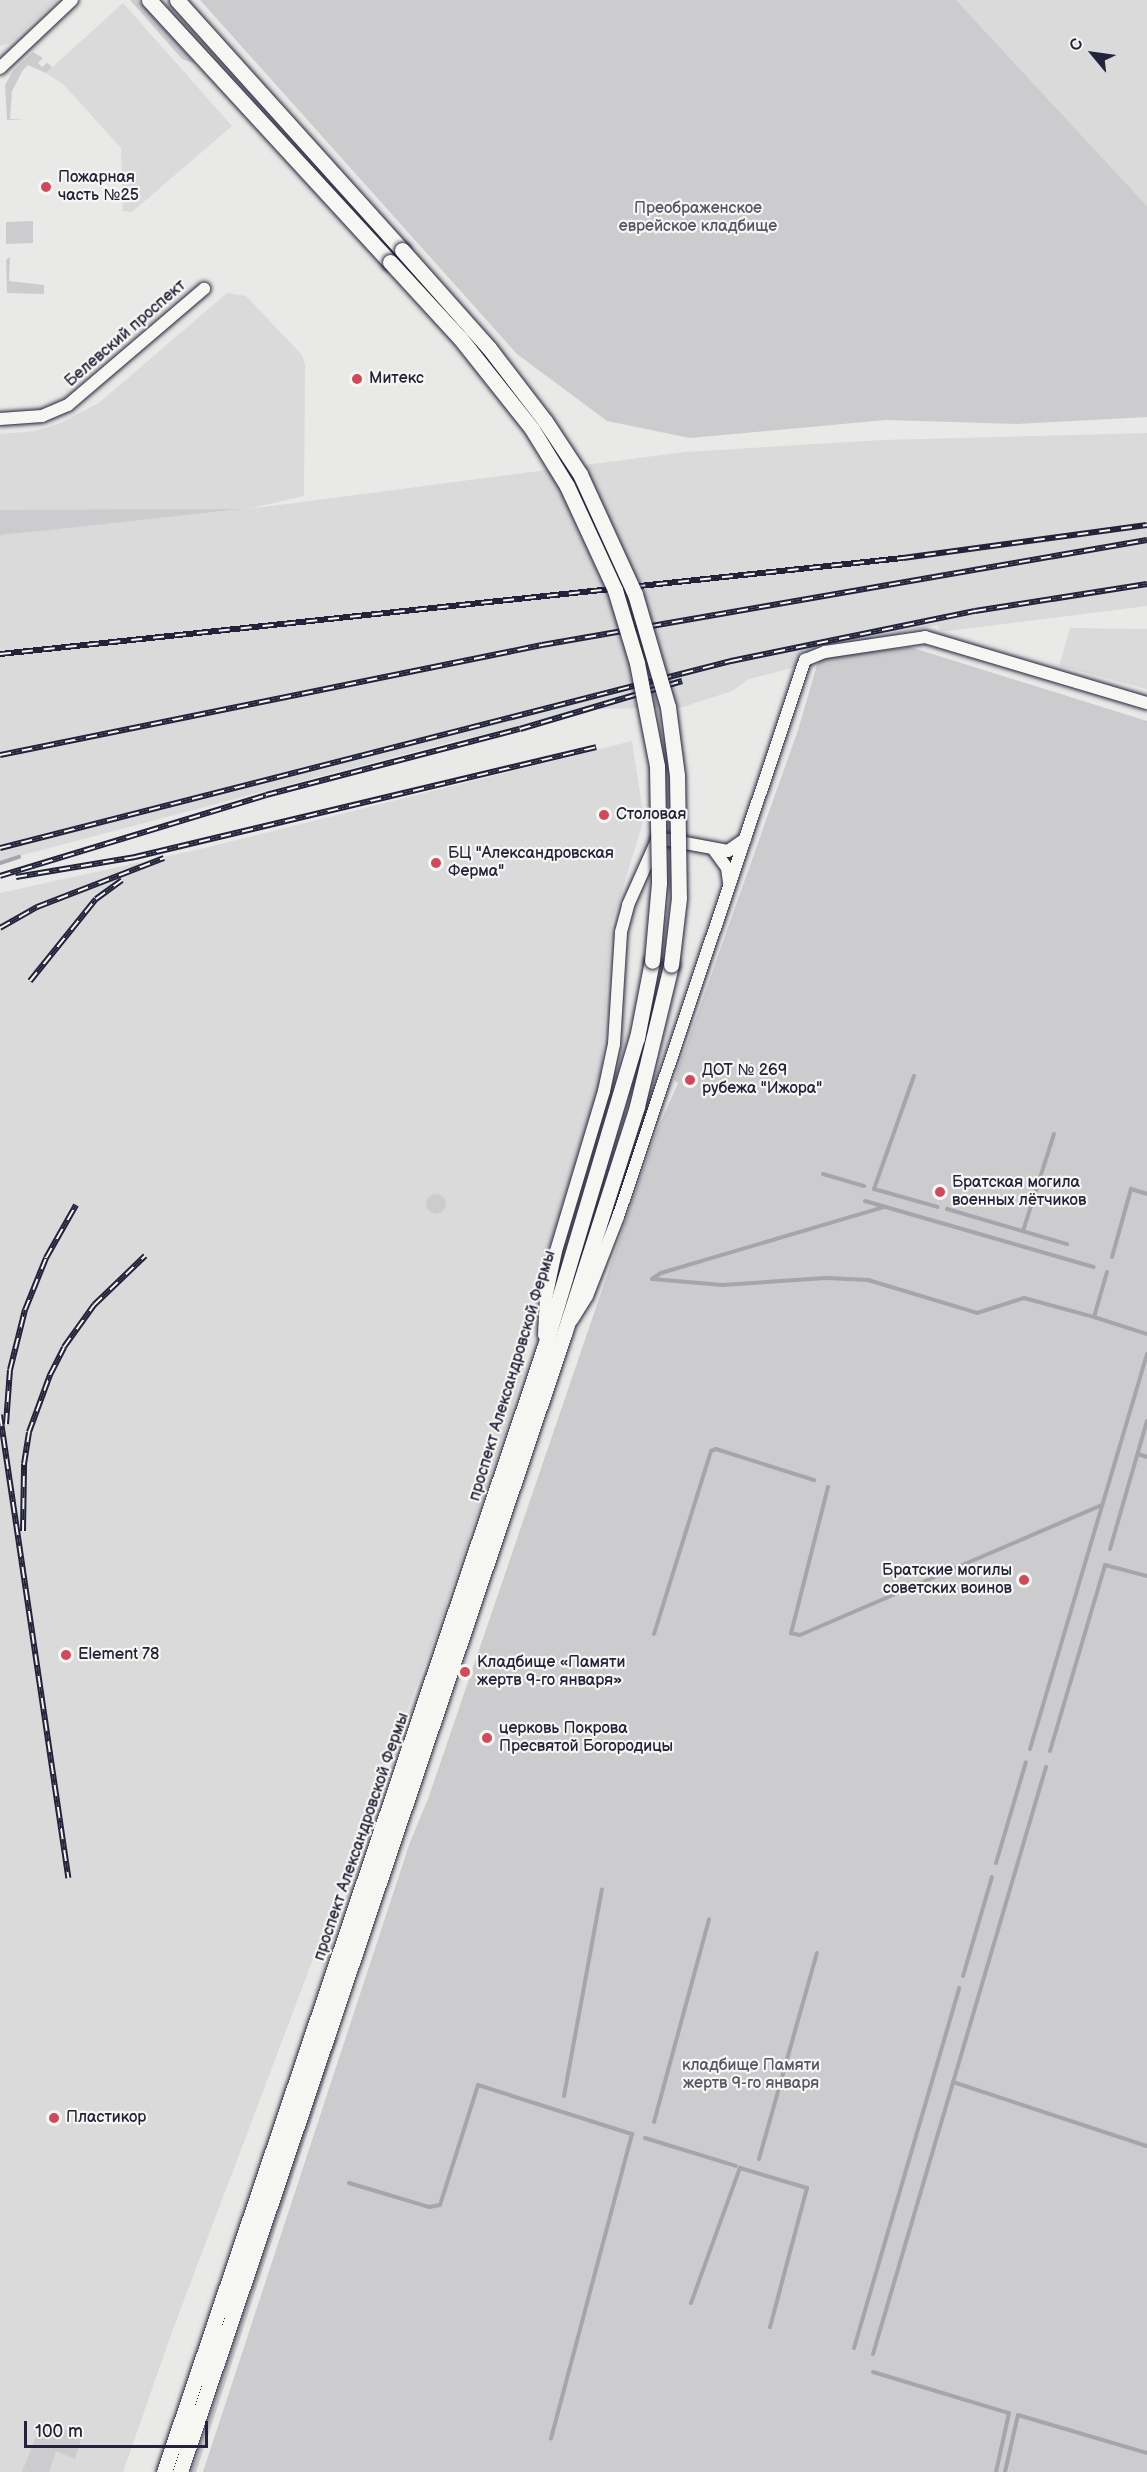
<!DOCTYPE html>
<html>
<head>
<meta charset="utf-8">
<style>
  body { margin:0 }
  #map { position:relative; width:1147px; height:2472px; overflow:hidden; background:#e9e9e7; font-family:"Balsamiq Sans",sans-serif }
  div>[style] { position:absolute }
  .built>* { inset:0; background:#dadada }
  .green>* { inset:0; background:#ccccce }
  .round { border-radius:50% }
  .stream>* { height:4px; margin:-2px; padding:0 2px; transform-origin:2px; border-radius:2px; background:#a5a5ac }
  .roads { filter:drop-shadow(0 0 2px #22223b) drop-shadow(0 0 2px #22223b) }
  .minor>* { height:12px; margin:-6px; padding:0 6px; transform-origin:6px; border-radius:6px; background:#f6f6f2 }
  .major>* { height:15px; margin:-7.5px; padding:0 7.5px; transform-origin:7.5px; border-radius:7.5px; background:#f6f6f2 }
  .rail>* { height:6px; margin-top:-3px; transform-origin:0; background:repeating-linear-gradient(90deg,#f6f6f2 0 11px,#22223b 0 22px); box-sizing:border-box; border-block:2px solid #22223b }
  .bridges { filter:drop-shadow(0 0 2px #22223b) drop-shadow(0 0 2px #22223b) }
  .major-bridge>* { height:15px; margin:-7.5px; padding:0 7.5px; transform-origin:7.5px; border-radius:7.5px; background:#f6f6f2 }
  .dots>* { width:16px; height:16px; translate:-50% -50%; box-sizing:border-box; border:3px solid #f6f6f2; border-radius:50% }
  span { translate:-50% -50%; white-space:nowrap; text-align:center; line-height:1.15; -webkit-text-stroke:4.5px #f6f6f2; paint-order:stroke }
  .poi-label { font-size:16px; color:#22223b }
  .left { translate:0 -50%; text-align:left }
  .right { translate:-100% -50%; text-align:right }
  .park-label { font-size:16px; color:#555567 }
  .street-label { font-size:16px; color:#22223b }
  .north { position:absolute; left:1063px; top:24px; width:60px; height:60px; -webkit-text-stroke:4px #f6f6f2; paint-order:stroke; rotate:299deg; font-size:16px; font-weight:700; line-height:24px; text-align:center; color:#22223b }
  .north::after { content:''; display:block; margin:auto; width:21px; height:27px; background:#22223b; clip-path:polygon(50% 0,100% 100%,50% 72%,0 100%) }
  .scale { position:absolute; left:24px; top:2421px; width:184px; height:27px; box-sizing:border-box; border:3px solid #22223b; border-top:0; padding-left:8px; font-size:18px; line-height:21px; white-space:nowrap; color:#22223b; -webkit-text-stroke:4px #f6f6f2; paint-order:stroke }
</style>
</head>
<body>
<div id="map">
  <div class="built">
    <i style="clip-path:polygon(0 0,57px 0,10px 43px,0 46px)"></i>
    <i style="clip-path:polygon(956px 0,1147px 0,1147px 206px)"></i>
    <i style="clip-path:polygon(123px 3px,232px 126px,132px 212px,123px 211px,121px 148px,63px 84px,46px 73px)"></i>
    <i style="clip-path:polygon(227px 293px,246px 296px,302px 355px,305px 365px,304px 496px,248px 509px,685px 452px,882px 440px,1147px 433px,1147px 606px,948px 631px,941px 631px,937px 625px,800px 653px,796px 667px,749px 679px,732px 691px,683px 707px,598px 709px,455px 741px,0 861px,0 535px,234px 510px,0 510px,0 434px,35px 431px,61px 423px,100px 402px)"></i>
    <i style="clip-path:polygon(1070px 628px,1147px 629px,1147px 689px,1059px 666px)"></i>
    <i style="clip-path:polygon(632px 741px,644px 819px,611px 926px,601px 1078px,527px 1319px,525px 1364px,511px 1413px,436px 1634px,172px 2332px,123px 2472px,0 2472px,0 893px,209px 847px)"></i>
  </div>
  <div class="green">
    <i style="clip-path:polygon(130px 0,138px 0,196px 64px,182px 59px)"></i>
    <i style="clip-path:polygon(200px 0,956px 0,1147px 206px,1147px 417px,1017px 424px,886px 420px,690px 438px,607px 421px,517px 354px)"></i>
    <i style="clip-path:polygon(33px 52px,43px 58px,38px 63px,42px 67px,47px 63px,52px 67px,46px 73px,28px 65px,23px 70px,12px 91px,10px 119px,25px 120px,7px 120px,5px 85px,13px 71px)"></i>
    <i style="clip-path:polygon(33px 221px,33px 243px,6px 244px,6px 222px)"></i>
    <i style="clip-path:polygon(10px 257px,9px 281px,44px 285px,44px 294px,7px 293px,6px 260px)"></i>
    <i style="clip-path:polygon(242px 509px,69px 528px,0 535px,0 510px)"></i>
    <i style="clip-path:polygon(910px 647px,1147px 721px,1147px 2472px,203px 2472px,410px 1842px,428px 1799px,655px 1135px,678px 1083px,674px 1080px,798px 730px,817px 665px,822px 658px)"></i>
    <i class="round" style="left:426px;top:1194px;width:20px;height:20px"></i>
    <i style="clip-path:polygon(339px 2037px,196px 2472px,191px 2472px,334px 2041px)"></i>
    <i style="clip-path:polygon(42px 2422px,76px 2433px,81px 2439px,75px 2459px,56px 2451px,49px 2472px,22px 2472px)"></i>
  </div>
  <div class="stream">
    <i style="left:0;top:863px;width:20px;rotate:-18deg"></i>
    <i style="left:914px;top:1076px;width:120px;rotate:109.5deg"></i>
    <i style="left:874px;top:1189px;width:66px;rotate:15.7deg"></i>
    <i style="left:823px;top:1174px;width:43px;rotate:16.3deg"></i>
    <i style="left:865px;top:1201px;width:238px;rotate:16.1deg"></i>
    <i style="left:947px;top:1209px;width:125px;rotate:16.3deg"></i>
    <i style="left:1023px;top:1231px;width:102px;rotate:-72.3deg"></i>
    <i style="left:1112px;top:1257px;width:71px;rotate:-74.4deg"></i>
    <i style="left:1131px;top:1189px;width:17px;rotate:17deg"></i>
    <i style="left:1107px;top:1272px;width:47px;rotate:106.1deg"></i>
    <i style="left:1094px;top:1317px;width:56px;rotate:17.8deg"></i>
    <i style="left:653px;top:1278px;width:9px;rotate:-32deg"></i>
    <i style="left:661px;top:1273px;width:233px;rotate:-16.5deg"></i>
    <i style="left:652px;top:1279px;width:71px;rotate:4.8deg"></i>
    <i style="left:723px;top:1285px;width:103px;rotate:-3.9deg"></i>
    <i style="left:826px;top:1278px;width:42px;rotate:2.7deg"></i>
    <i style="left:868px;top:1280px;width:114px;rotate:16.8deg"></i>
    <i style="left:977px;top:1313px;width:49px;rotate:-17.7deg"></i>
    <i style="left:1024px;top:1298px;width:73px;rotate:15.2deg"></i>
    <i style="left:1138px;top:1454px;width:9px;rotate:18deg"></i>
    <i style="left:828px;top:1487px;width:151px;rotate:104.2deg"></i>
    <i style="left:791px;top:1633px;width:9px;rotate:13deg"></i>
    <i style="left:800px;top:1635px;width:329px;rotate:-23.3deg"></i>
    <i style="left:1110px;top:1549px;width:133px;rotate:-73.9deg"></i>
    <i style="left:654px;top:1634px;width:192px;rotate:-72.7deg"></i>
    <i style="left:711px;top:1451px;width:5px;rotate:-22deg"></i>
    <i style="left:716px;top:1449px;width:103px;rotate:17.6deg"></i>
    <i style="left:1030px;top:1749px;width:412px;rotate:-73.5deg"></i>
    <i style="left:1050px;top:1751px;width:194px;rotate:-73.5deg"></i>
    <i style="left:1105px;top:1565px;width:43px;rotate:14.7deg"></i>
    <i style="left:996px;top:1863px;width:105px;rotate:-73.5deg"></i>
    <i style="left:963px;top:1976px;width:103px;rotate:-73.7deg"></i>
    <i style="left:953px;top:2082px;width:204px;rotate:18.3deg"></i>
    <i style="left:564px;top:2096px;width:210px;rotate:-79.6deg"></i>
    <i style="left:654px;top:2122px;width:210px;rotate:-74.8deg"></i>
    <i style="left:645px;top:2138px;width:95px;rotate:17.1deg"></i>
    <i style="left:759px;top:2159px;width:214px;rotate:-74.3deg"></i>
    <i style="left:349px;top:2183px;width:84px;rotate:16.7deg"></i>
    <i style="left:429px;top:2207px;width:11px;rotate:-10deg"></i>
    <i style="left:440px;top:2205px;width:126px;rotate:-72.4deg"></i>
    <i style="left:478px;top:2085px;width:162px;rotate:17.7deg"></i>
    <i style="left:632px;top:2134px;width:315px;rotate:104.9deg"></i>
    <i style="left:691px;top:2303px;width:144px;rotate:-70.1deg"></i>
    <i style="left:740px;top:2168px;width:70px;rotate:16.6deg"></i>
    <i style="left:807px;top:2188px;width:144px;rotate:104.9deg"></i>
    <i style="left:854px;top:2348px;width:375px;rotate:-73.7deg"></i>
    <i style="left:873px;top:2354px;width:612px;rotate:-73.58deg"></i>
    <i style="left:873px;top:2372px;width:142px;rotate:16.8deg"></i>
    <i style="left:1009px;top:2413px;width:60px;rotate:102.4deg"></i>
    <i style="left:1005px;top:2472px;width:58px;rotate:-77.2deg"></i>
    <i style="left:1018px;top:2415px;width:134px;rotate:16.4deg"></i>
  </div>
  <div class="roads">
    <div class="minor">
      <i style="left:0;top:68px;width:99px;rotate:-43.4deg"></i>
      <i style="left:0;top:419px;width:42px;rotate:-4.1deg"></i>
      <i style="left:42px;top:416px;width:28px;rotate:-23deg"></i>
      <i style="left:68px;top:405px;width:179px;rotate:-40.5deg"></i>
      <i style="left:714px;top:850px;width:22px;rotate:54deg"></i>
      <i style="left:727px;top:868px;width:15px;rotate:82deg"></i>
      <i style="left:572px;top:1320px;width:28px;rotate:-58deg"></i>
      <i style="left:587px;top:1296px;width:85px;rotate:-68.6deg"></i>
      <i style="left:618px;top:1217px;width:588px;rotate:-71.44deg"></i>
      <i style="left:805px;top:660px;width:22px;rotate:-22deg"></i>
      <i style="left:825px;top:652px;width:101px;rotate:-8.5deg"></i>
      <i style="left:925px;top:637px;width:232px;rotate:16.6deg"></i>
      <i style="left:544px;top:1335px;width:36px;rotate:-87deg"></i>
      <i style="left:546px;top:1299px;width:49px;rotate:-78.2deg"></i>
      <i style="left:556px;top:1251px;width:167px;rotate:-73.3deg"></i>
      <i style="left:604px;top:1091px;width:48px;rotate:-78deg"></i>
      <i style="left:614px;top:1044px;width:112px;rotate:-86.4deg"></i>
      <i style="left:621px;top:932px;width:28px;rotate:-75deg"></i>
      <i style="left:628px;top:905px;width:73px;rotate:-65.9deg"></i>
      <i style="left:658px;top:838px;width:71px;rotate:10.5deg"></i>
      <i style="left:728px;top:851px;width:21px;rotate:-35deg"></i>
    </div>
    <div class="major">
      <i style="left:149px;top:0;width:356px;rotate:47.4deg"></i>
      <i style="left:177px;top:0;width:336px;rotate:48deg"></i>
      <i style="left:164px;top:2472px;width:1186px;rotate:-71.31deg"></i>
      <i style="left:544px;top:1349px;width:325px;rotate:-73.4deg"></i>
      <i style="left:637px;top:1038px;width:78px;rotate:-79deg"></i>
      <i style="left:180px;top:2472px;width:1201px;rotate:-71.35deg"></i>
      <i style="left:564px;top:1334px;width:239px;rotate:-72.2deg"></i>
      <i style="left:637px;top:1106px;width:145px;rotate:-76.4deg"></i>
    </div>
  </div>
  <div class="rail">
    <i style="left:0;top:654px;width:908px;rotate:-6.07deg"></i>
    <i style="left:903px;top:558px;width:246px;rotate:-7.7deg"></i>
    <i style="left:0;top:755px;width:553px;rotate:-11.47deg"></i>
    <i style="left:542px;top:645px;width:614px;rotate:-9.85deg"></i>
    <i style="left:0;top:848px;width:755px;rotate:-14.35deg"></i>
    <i style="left:731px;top:661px;width:249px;rotate:-11.6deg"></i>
    <i style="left:975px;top:611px;width:174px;rotate:-8.9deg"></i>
    <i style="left:0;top:876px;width:278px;rotate:-16.9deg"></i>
    <i style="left:266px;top:795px;width:262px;rotate:-14.6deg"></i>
    <i style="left:520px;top:729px;width:169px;rotate:-16.5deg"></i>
    <i style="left:16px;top:877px;width:121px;rotate:-9.5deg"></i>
    <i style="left:135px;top:857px;width:474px;rotate:-13.4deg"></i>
    <i style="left:0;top:928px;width:43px;rotate:-29.6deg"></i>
    <i style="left:37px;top:907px;width:136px;rotate:-21.1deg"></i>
    <i style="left:30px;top:981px;width:105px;rotate:-51.2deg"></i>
    <i style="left:96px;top:899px;width:32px;rotate:-36deg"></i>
    <i style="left:0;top:1415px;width:468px;rotate:81.6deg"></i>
    <i style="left:6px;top:1424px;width:54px;rotate:-85.8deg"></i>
    <i style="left:10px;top:1370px;width:62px;rotate:-76deg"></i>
    <i style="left:25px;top:1310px;width:56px;rotate:-68deg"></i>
    <i style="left:46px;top:1258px;width:61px;rotate:-60.5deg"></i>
    <i style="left:23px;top:1531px;width:67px;rotate:-89.1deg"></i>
    <i style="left:24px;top:1464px;width:32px;rotate:-81deg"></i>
    <i style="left:29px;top:1432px;width:61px;rotate:-69.8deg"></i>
    <i style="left:50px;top:1375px;width:31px;rotate:-63deg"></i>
    <i style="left:64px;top:1347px;width:52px;rotate:-54.5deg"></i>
    <i style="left:94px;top:1305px;width:71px;rotate:-43.9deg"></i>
  </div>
  <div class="bridges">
    <div class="major-bridge">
      <i style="left:402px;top:250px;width:131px;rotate:48.4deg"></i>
      <i style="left:489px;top:348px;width:92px;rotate:52.5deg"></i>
      <i style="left:545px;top:421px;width:64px;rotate:56.6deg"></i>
      <i style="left:580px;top:474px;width:132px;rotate:65.4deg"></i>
      <i style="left:635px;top:594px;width:118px;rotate:73.7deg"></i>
      <i style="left:668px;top:707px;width:69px;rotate:82.5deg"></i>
      <i style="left:677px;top:775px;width:123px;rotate:89.1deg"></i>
      <i style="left:679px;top:898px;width:67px;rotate:96.8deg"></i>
      <i style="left:390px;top:262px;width:103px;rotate:47.4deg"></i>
      <i style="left:460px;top:338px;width:116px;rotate:51.6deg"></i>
      <i style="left:532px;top:429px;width:67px;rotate:58.4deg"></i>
      <i style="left:567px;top:486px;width:115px;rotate:65.2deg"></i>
      <i style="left:615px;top:590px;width:76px;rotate:73.2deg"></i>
      <i style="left:637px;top:663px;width:105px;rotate:79deg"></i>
      <i style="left:657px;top:766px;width:117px;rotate:89deg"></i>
      <i style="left:659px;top:883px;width:78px;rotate:95.1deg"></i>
    </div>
  </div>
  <div class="dots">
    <i style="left:46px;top:187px;background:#d1495b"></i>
    <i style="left:357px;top:379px;background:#d1495b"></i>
    <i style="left:604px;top:815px;background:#d1495b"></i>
    <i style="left:436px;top:863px;background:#d1495b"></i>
    <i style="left:690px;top:1080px;background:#d1495b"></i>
    <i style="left:940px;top:1192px;background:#d1495b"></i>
    <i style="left:1024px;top:1580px;background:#d1495b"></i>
    <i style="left:66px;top:1655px;background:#d1495b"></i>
    <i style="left:465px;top:1672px;background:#d1495b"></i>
    <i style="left:487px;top:1738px;background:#d1495b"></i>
    <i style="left:54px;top:2118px;background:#d1495b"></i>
  </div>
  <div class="poi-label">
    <span class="left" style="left:58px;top:187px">Пожарная<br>часть №25</span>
    <span class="left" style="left:369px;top:379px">Митекс</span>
    <span class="left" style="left:616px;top:815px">Столовая</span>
    <span class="left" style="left:448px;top:863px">БЦ "Александровская<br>Ферма"</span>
    <span class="left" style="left:702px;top:1080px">ДОТ № 269<br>рубежа "Ижора"</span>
    <span class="left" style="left:952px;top:1192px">Братская могила<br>военных лётчиков</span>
    <span class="right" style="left:1012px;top:1580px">Братские могилы<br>советских воинов</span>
    <span class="left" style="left:78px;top:1655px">Element 78</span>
    <span class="left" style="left:477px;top:1672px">Кладбище «Памяти<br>жертв 9-го января»</span>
    <span class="left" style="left:499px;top:1738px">церковь Покрова<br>Пресвятой Богородицы</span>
    <span class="left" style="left:66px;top:2118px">Пластикор</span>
  </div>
  <div class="park-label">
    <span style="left:698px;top:218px">Преображенское<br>еврейское кладбище</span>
    <span style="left:751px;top:2075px">кладбище Памяти<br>жертв 9-го января</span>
  </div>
  <div class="street-label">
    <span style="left:126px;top:334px;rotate:-41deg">Белевский проспект</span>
    <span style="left:513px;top:1376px;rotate:-73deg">проспект Александровской Фермы</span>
    <span style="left:362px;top:1837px;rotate:-71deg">проспект Александровской Фермы</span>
  </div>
  <div class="north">С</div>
  <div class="scale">100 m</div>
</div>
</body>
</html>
